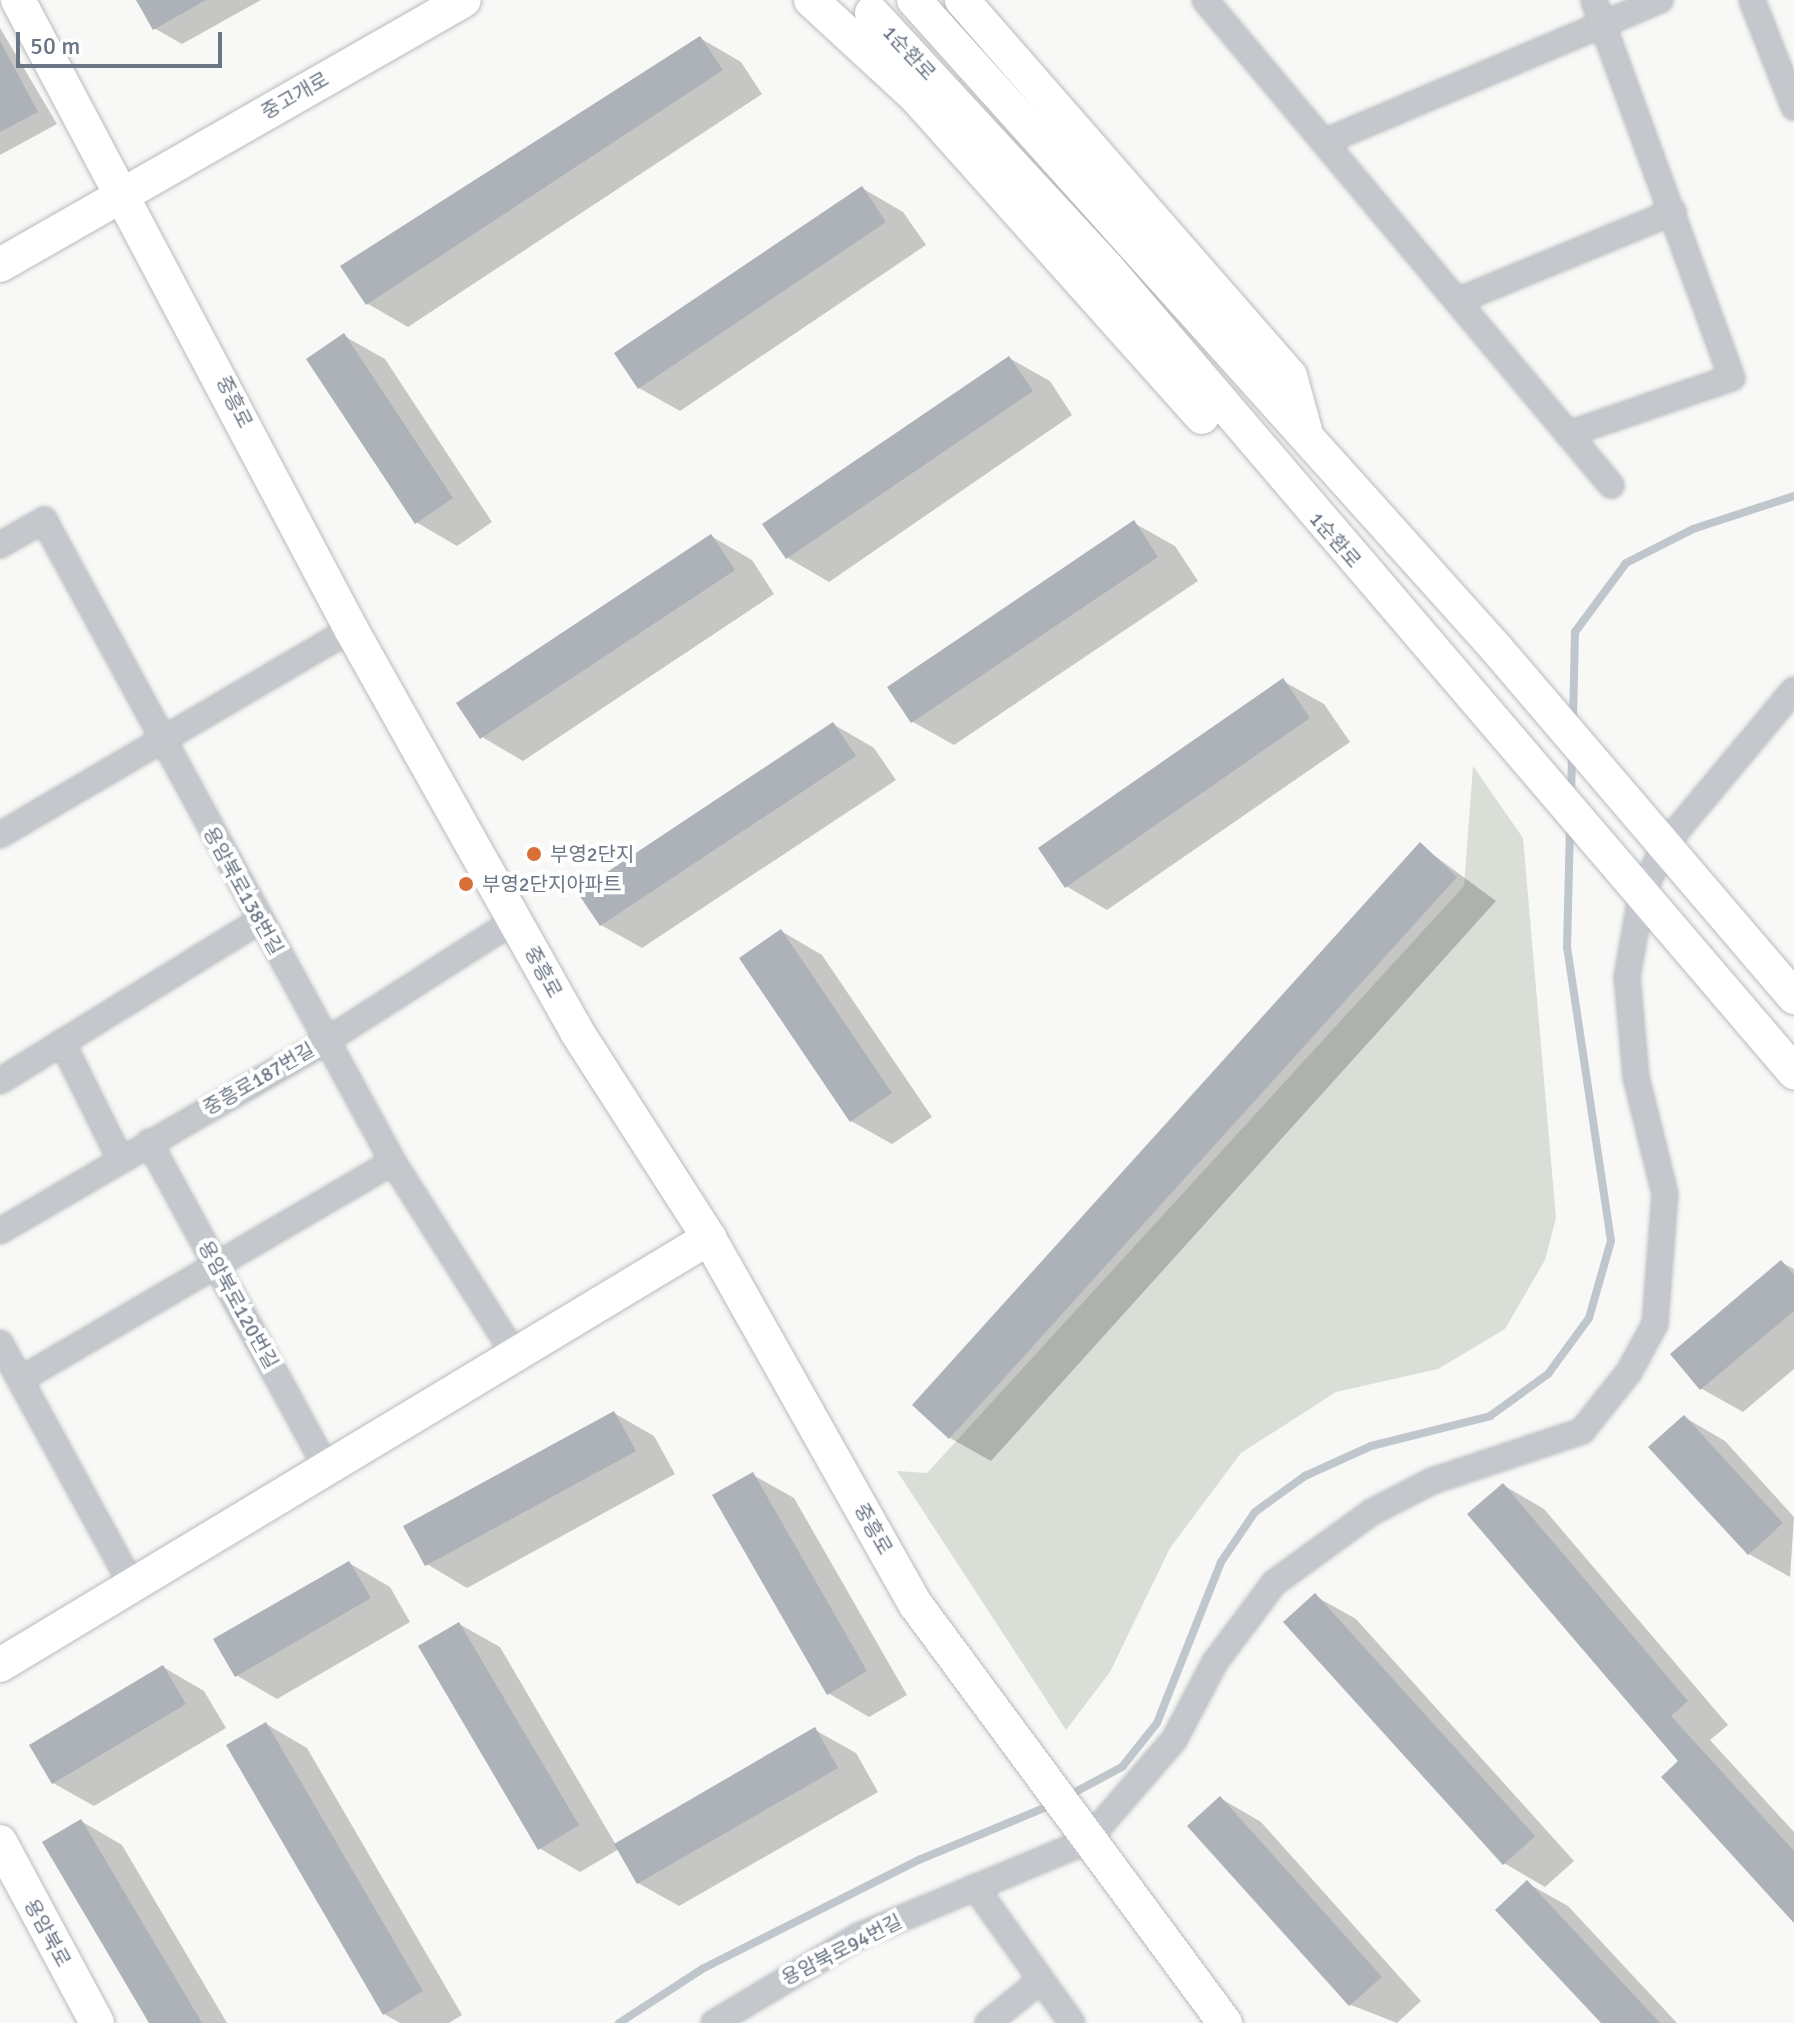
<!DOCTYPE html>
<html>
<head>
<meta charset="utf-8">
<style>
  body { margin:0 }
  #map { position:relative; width:1794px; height:2023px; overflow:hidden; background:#f8f8f6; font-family:Signika,"Noto Sans KR",sans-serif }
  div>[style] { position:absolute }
  .green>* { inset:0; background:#d9dfd7 }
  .shadow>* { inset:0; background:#0003 }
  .stream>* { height:8px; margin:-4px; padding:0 4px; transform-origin:4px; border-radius:4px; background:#bfc6cc }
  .building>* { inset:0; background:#acb2b8 }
  .roads { filter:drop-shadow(0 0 2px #b7bbbf) drop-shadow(0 0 2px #b7bbbf) }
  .street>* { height:24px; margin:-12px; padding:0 12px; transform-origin:12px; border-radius:12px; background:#c4c7cb }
  .secondary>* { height:34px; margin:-17px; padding:0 17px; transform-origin:17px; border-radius:17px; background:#fff }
  .dots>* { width:22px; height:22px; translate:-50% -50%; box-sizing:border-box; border:4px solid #fff; border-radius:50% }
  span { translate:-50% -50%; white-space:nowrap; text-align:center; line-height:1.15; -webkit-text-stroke:8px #fff; paint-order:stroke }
  .street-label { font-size:20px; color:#6a7685 }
  .poi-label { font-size:20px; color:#6a7685 }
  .left { translate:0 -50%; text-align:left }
  .scale { position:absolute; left:16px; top:32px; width:206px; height:36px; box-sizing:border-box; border:4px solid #6a7685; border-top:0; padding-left:10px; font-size:24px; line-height:28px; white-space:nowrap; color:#6a7685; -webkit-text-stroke:6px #fff; paint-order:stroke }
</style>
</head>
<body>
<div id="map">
  <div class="green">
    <i style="clip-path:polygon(1473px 766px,1523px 838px,1556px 1218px,1545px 1260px,1505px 1329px,1438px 1369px,1336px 1392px,1241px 1453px,1170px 1548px,1110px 1672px,1066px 1730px,897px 1471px,927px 1473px,1464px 886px)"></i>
  </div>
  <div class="shadow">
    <i style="clip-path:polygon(139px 0,261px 0,182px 44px,154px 28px)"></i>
    <i style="clip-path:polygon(0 28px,57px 124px,0 155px)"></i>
    <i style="clip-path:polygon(700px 38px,741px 62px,762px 94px,408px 327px,368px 304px,343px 267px)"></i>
    <i style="clip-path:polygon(862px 188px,903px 212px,926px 245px,680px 411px,639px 388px)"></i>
    <i style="clip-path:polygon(344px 336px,385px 359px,492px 522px,457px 546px,416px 522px)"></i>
    <i style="clip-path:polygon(1009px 358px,1050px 381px,1072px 415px,829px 582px,788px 558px,765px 524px)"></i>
    <i style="clip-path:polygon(1134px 523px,1175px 546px,1198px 581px,954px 745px,913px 722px,890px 688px)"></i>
    <i style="clip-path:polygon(711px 536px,752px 560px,774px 594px,523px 761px,482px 737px)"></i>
    <i style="clip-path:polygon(1283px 681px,1324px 704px,1350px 742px,1107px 910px,1066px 886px)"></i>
    <i style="clip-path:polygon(833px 724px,874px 748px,896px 780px,642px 948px,601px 925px)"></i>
    <i style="clip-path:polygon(1420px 845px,1496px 901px,991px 1461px,950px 1438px)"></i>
    <i style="clip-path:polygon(781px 931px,822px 955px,932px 1117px,892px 1144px,851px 1121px)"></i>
    <i style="clip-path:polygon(1781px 1262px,1794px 1269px,1794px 1369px,1743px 1412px,1702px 1389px,1673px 1354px)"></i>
    <i style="clip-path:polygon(614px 1413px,654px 1436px,675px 1474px,467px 1588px,427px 1564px)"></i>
    <i style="clip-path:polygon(1684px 1417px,1725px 1441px,1794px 1517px,1790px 1577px,1749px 1554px)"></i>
    <i style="clip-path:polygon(753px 1475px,794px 1498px,907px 1695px,869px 1717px,828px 1693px)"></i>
    <i style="clip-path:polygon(1503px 1485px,1544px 1509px,1728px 1725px,1710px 1740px,1794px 1832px,1794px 1920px,1681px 1761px)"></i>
    <i style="clip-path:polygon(349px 1563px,390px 1587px,410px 1622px,277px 1699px,236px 1675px)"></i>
    <i style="clip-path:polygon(1315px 1596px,1356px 1619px,1574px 1861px,1545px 1887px,1504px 1863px)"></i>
    <i style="clip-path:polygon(459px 1624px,500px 1647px,616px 1845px,815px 1730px,856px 1753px,878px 1792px,679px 1906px,638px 1883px,619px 1849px,580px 1872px,539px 1848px)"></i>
    <i style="clip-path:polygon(163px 1667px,204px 1691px,226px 1728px,94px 1806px,53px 1783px)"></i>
    <i style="clip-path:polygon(266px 1724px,307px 1748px,462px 2015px,449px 2023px,400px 2023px,384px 2014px)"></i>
    <i style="clip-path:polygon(1220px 1798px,1261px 1822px,1421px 2001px,1397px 2023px,1351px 2005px,1190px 1826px)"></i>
    <i style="clip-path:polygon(81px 1821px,122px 1845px,227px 2023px,152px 2023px)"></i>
    <i style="clip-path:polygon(1527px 1883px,1568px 1906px,1677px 2023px,1603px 2023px)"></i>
  </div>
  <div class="stream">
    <i style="left:1573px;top:720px;width:88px;rotate:-88.7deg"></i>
    <i style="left:1575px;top:632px;width:86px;rotate:-53.5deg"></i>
    <i style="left:1626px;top:563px;width:75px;rotate:-26.9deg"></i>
    <i style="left:1693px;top:529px;width:106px;rotate:-18.1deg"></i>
    <i style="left:1571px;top:796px;width:42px;rotate:-88.6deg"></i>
    <i style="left:1066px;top:1797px;width:64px;rotate:-28.2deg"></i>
    <i style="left:1122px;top:1767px;width:56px;rotate:-51.5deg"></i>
    <i style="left:1157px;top:1723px;width:173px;rotate:-68.3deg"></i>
    <i style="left:1221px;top:1562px;width:60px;rotate:-55.8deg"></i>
    <i style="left:1255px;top:1512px;width:62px;rotate:-35.8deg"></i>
    <i style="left:1305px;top:1476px;width:72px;rotate:-24.4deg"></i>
    <i style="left:1371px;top:1446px;width:123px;rotate:-14.1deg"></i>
    <i style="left:1490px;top:1416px;width:72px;rotate:-35.9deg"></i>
    <i style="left:1548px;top:1374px;width:69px;rotate:-53.8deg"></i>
    <i style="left:1589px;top:1318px;width:80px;rotate:-74.1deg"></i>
    <i style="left:1611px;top:1241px;width:296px;rotate:-98.5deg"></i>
    <i style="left:1567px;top:948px;width:122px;rotate:-88.6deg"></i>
    <i style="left:619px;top:2023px;width:99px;rotate:-33deg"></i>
    <i style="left:702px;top:1969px;width:245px;rotate:-26.7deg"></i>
    <i style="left:921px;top:1859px;width:144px;rotate:-22.5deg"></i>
  </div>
  <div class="building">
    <i style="clip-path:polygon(136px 0,206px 0,153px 30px)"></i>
    <i style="clip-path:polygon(700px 36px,723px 70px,366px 305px,340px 266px)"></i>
    <i style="clip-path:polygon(0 41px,38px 112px,0 132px)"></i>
    <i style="clip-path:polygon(862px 186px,886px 222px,638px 389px,614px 353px)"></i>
    <i style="clip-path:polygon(344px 333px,453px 498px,415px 524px,306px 359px)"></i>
    <i style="clip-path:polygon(1009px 356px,1033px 391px,786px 559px,762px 524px)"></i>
    <i style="clip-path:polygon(1134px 520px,1158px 557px,911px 723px,887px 687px)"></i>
    <i style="clip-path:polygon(711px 534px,735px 570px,480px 739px,456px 703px)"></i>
    <i style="clip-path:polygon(1283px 678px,1310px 718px,1065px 888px,1038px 848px)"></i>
    <i style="clip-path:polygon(833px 722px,856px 756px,600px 926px,577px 892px)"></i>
    <i style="clip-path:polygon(1420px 842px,1457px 877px,949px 1439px,912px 1405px)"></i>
    <i style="clip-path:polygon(781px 929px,892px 1093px,850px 1122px,739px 958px)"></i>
    <i style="clip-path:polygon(1781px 1260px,1794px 1275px,1794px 1311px,1700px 1390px,1670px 1354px)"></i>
    <i style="clip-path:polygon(614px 1411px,636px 1451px,425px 1566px,403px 1526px)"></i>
    <i style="clip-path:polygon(1684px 1415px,1783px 1523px,1748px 1555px,1648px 1447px)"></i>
    <i style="clip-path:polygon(753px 1472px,867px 1671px,827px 1695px,712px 1495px)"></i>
    <i style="clip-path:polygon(1503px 1483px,1688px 1701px,1671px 1716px,1794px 1851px,1794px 1923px,1661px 1777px,1678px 1761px,1467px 1514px)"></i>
    <i style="clip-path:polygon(349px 1561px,371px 1598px,235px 1677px,213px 1639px)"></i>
    <i style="clip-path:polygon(1315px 1593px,1535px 1836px,1503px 1865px,1283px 1622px)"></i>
    <i style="clip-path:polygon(459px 1622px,579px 1825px,538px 1850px,418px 1646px)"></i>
    <i style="clip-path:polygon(163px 1665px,186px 1704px,52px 1784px,29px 1745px)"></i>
    <i style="clip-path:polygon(266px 1722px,423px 1991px,383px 2015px,226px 1745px)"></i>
    <i style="clip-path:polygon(815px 1727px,838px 1768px,637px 1884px,614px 1844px)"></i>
    <i style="clip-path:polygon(1220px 1796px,1382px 1977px,1349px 2006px,1187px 1826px)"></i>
    <i style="clip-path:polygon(81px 1819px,202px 2023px,149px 2023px,42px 1842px)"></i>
    <i style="clip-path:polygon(1527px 1880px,1660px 2023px,1601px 2023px,1495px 1910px)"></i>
  </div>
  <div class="roads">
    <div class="street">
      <i style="left:1205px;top:0;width:633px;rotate:50.07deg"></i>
      <i style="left:1752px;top:0;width:115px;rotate:68.6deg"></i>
      <i style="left:1324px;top:142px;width:365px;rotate:-22.9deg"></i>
      <i style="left:1457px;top:301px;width:234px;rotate:-22.4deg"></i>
      <i style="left:1568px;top:434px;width:173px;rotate:-18.9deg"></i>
      <i style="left:1732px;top:378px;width:402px;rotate:-110.1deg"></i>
      <i style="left:0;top:545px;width:51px;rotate:-29.6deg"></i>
      <i style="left:44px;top:520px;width:731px;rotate:61.47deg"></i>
      <i style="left:393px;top:1162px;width:228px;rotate:57.7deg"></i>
      <i style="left:0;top:835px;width:407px;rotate:-30.4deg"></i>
      <i style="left:62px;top:1042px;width:131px;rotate:63.6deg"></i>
      <i style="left:0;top:1081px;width:304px;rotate:-31.7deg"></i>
      <i style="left:149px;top:1142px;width:371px;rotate:61.4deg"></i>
      <i style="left:0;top:1231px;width:377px;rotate:-30.2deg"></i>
      <i style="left:326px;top:1041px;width:223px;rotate:-32.6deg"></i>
      <i style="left:0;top:1343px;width:276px;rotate:61.4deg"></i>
      <i style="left:23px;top:1378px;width:428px;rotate:-30.3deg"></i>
      <i style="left:975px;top:1887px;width:167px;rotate:54.5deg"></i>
      <i style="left:714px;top:2023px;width:169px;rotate:-31deg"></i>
      <i style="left:859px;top:1936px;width:247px;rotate:-22.6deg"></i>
      <i style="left:1087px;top:1841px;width:133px;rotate:-49.3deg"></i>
      <i style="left:1174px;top:1740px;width:88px;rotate:-62.3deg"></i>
      <i style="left:1215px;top:1662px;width:99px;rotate:-53.2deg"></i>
      <i style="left:1274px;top:1583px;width:121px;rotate:-35.9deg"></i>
      <i style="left:1372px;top:1512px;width:68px;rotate:-27.3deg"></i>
      <i style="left:1432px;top:1481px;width:158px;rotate:-18.4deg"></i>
      <i style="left:1582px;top:1431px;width:75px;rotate:-51.5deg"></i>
      <i style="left:1629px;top:1372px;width:55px;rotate:-61.6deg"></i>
      <i style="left:1655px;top:1324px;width:130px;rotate:-85.6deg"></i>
      <i style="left:1665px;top:1194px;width:121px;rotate:-103.9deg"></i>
      <i style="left:1636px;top:1077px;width:100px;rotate:-95.1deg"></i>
      <i style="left:1627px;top:977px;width:80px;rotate:-80deg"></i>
      <i style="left:1641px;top:898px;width:56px;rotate:-66.7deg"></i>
      <i style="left:1663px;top:847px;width:204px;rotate:-50.2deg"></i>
      <i style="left:988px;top:2023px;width:68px;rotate:-39.1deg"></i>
    </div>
    <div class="secondary">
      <i style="left:18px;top:0;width:712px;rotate:62.1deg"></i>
      <i style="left:351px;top:629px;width:462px;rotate:60.7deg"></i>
      <i style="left:577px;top:1032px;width:245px;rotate:57.3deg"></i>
      <i style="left:709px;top:1238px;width:421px;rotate:60.6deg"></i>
      <i style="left:916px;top:1605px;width:520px;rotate:53.53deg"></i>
      <i style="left:811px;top:0;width:143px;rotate:42.7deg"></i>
      <i style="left:916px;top:97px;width:429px;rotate:48.2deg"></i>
      <i style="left:914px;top:0;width:871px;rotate:48.07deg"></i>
      <i style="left:1496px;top:648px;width:459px;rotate:49.5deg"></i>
      <i style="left:962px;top:0;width:499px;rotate:48.9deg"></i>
      <i style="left:1290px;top:376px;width:60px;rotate:74.6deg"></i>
      <i style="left:872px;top:13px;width:350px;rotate:47.3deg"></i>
      <i style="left:1109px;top:270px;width:1055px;rotate:49.5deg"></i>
      <i style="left:0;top:265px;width:534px;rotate:-29.73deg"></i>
      <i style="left:0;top:1665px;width:828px;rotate:-31.06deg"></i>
      <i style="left:0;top:1842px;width:205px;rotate:61.8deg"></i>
    </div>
  </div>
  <div class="dots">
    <i style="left:534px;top:854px;background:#d76f37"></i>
    <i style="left:466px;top:884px;background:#d76f37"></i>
  </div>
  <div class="street-label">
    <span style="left:909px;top:53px;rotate:47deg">1순환로</span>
    <span style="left:295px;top:96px;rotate:-30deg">중고개로</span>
    <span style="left:234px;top:402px;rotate:63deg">중흥로</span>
    <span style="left:1335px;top:540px;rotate:49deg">1순환로</span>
    <span style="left:243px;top:891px;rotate:61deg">용암북로138번길</span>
    <span style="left:543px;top:972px;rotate:61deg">중흥로</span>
    <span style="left:259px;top:1079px;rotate:-30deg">중흥로187번길</span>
    <span style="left:238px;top:1305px;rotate:61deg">용암북로120번길</span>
    <span style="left:873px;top:1529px;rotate:60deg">중흥로</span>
    <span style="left:47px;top:1933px;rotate:61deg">용암북로</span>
    <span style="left:842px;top:1950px;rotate:-27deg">용암북로94번길</span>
  </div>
  <div class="poi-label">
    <span class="left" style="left:550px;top:854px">부영2단지</span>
    <span class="left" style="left:482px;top:884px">부영2단지아파트</span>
  </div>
  <div class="scale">50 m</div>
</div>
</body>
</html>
